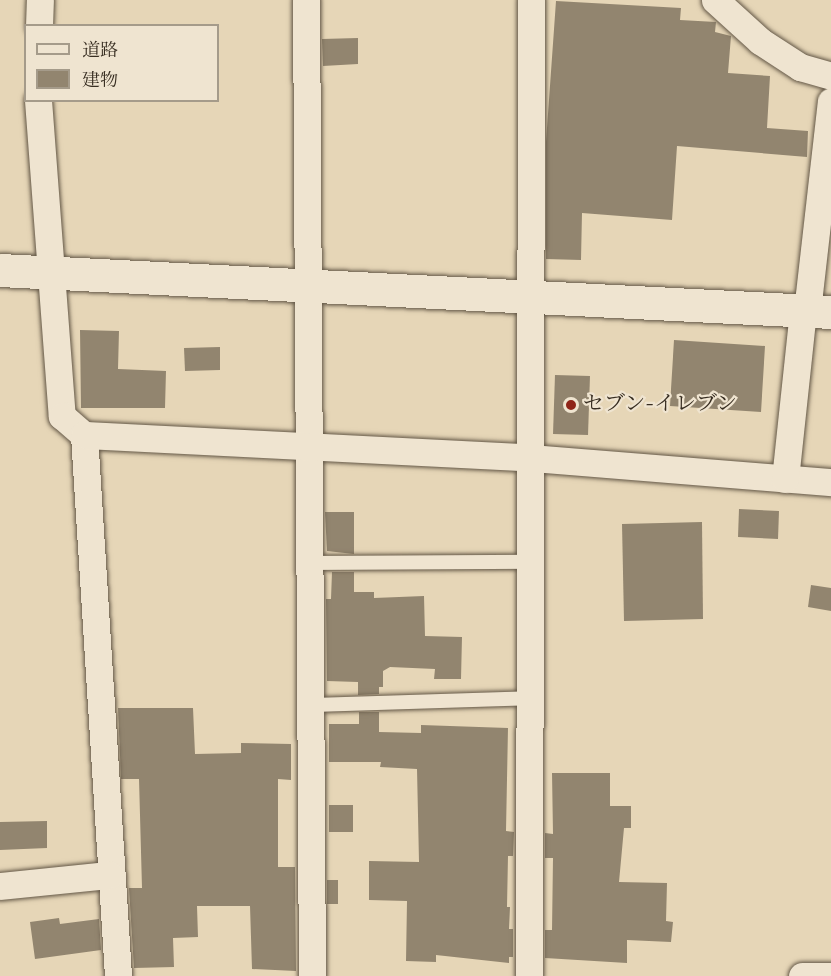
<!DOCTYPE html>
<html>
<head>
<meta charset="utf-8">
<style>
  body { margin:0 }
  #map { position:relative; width:831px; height:976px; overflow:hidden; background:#e6d6b7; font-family:Vollkorn,"Noto Serif JP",serif }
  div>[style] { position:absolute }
  .building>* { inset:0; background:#92856f }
  .roads { filter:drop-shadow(0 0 2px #635746) drop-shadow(0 0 2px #635746) }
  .lane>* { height:14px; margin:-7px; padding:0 7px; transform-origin:7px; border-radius:7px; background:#efe4d0 }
  .street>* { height:27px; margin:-13.5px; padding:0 13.5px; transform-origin:13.5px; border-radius:13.5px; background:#efe4d0 }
  .secondary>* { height:33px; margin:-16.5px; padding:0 16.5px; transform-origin:16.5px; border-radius:16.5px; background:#efe4d0 }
  .dots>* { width:16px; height:16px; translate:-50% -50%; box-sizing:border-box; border:3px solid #efe4d0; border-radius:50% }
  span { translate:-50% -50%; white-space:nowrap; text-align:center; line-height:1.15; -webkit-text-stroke:4.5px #efe4d0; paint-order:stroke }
  .poi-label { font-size:21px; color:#372d21 }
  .left { translate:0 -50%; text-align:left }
  .legend { position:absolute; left:24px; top:24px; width:195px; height:78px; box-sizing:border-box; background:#efe4d0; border:2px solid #a59b8a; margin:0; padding:8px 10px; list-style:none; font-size:18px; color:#372d21 }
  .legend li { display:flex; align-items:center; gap:12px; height:30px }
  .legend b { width:30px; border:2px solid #a59b8a }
</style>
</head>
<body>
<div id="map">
  <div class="building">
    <i style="clip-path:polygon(556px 1px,681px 8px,680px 20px,716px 22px,715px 32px,731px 36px,728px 73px,770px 76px,767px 128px,808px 131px,807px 157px,677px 146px,672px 220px,582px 213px,581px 260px,546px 259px,546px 142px)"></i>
    <i style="clip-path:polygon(358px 38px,358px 64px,323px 66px,322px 39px)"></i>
    <i style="clip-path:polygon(80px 330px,119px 331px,118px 369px,166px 371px,165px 408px,81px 408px)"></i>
    <i style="clip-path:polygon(674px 340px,765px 346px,761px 412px,670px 406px)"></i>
    <i style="clip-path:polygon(220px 347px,220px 370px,185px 371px,184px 348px)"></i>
    <i style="clip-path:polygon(555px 375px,590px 376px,588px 435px,553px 434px)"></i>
    <i style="clip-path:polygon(739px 509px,779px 511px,778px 539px,738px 537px)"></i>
    <i style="clip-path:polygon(325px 512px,354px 512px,354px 554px,327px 551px)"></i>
    <i style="clip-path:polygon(702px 522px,703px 619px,624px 621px,622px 524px)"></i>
    <i style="clip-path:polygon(332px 572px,354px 572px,354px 592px,374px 592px,374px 598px,424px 596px,425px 636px,462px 637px,461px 679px,434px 679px,435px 669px,390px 667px,383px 671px,383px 687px,379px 687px,379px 694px,358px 695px,358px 682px,327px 681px,326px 599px,331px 599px)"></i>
    <i style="clip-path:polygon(811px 585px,831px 588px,831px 611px,808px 607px)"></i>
    <i style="clip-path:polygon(118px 708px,193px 708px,195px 754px,241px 753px,241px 743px,291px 744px,291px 780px,278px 779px,278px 867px,295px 867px,296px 971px,252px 969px,250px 906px,197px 906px,198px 937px,173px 938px,174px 967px,134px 968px,129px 888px,142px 888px,139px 779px,121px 779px)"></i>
    <i style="clip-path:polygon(359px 712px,379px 712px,379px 732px,421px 733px,421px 725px,508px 728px,506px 831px,514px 832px,513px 856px,508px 856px,507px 907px,510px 907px,509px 929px,513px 929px,513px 957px,509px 957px,509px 963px,436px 955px,436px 962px,406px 961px,407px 901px,369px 900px,369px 861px,419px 862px,417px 769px,380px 767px,381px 762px,329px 762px,329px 724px,359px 724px)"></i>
    <i style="clip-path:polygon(552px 773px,610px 773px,610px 806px,631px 806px,631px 828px,624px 828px,619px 882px,667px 883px,666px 921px,673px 922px,671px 942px,627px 940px,627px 963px,545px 958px,545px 930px,552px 930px,553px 858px,545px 858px,545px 833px,553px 834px)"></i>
    <i style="clip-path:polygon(329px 805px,353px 805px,353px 832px,329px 832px)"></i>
    <i style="clip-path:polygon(47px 821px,47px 848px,0 850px,0 822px)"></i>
    <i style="clip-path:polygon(327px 880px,338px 880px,338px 904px,327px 904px)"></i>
    <i style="clip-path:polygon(59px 918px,60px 924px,99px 919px,101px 950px,35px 959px,30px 922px)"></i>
  </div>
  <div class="roads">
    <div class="lane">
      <i style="left:312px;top:563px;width:218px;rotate:-0.3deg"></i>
      <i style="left:312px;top:705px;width:218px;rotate:-1.8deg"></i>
    </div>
    <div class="street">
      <i style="left:306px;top:0;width:976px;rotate:89.65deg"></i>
      <i style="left:715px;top:0;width:61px;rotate:42.3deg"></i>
      <i style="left:760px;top:41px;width:48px;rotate:33deg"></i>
      <i style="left:800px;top:67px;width:32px;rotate:16deg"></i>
      <i style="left:39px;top:26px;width:26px;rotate:-88deg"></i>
      <i style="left:38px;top:100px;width:317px;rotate:85.7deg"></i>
      <i style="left:62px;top:416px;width:29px;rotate:41deg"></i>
      <i style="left:84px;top:435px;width:542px;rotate:86.4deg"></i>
      <i style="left:807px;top:311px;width:211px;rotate:-83.5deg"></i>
      <i style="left:84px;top:435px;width:448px;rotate:2.9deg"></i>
      <i style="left:531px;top:458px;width:301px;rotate:4.6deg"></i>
      <i style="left:785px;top:479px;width:169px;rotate:-83.9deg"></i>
      <i style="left:0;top:886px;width:110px;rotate:-5.8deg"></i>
      <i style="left:529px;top:976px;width:976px;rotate:-89.88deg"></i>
      <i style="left:802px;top:976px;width:29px"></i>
    </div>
    <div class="secondary">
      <i style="left:0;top:270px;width:832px;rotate:2.89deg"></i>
    </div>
  </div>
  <div class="dots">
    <i style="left:571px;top:405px;background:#8f2418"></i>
  </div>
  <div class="poi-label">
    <span class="left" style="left:583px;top:405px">セブン-イレブン</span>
  </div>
  <ul class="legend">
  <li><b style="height:8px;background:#efe4d0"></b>道路</li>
  <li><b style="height:16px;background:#92856f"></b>建物</li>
  </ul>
</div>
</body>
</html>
